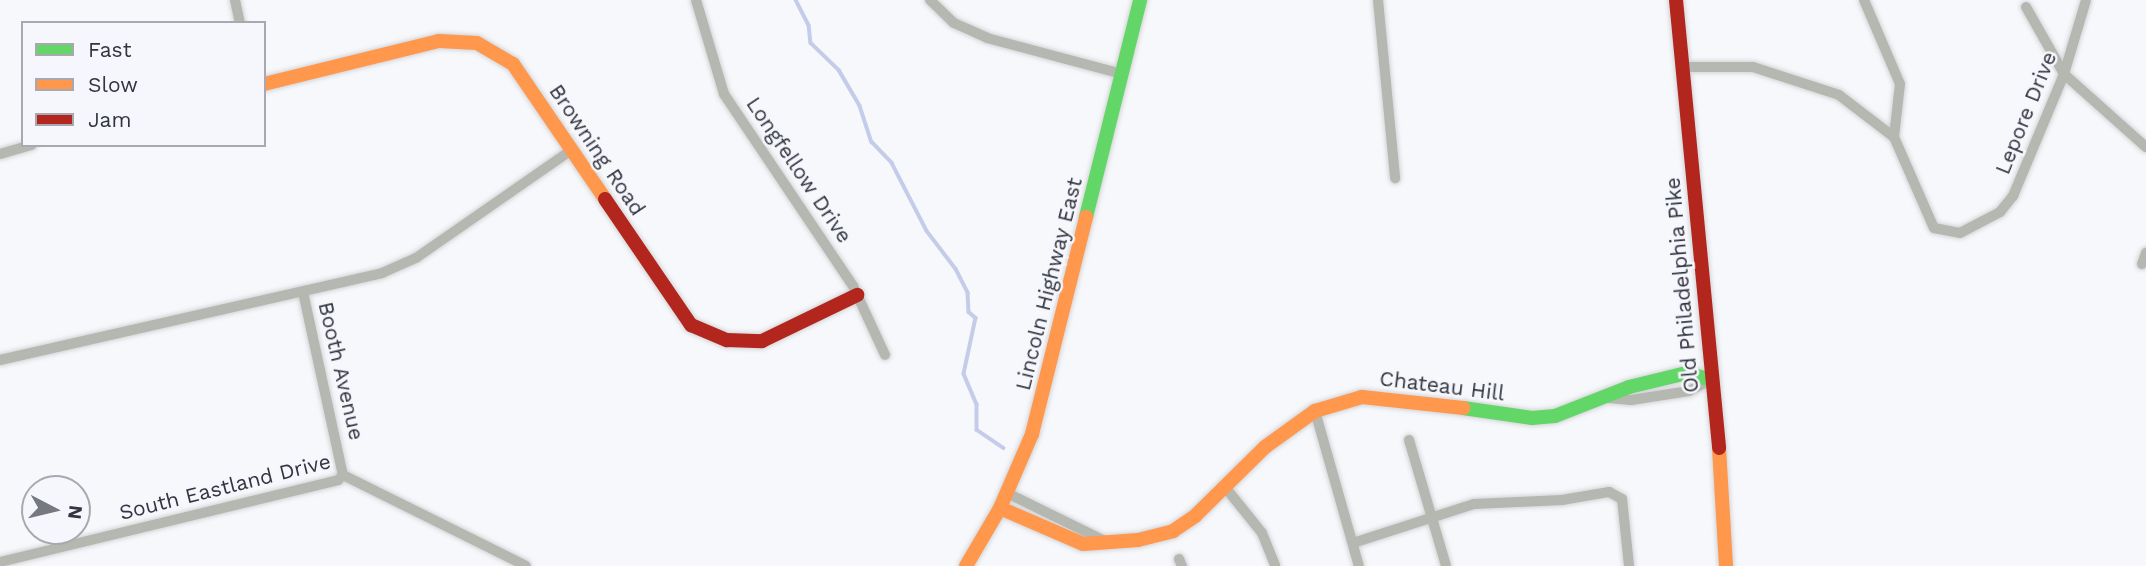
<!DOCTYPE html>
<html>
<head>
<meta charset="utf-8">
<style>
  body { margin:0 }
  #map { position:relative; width:2146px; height:566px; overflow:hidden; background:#f7f8fb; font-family:"Work Sans",sans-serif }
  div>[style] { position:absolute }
  .stream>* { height:3.5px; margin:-1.75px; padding:0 1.75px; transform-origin:1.75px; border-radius:1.75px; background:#c5cce9 }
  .roads { filter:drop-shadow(0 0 2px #d4d5d8) drop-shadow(0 0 2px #d4d5d8) }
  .street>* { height:10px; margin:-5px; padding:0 5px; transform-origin:5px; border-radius:5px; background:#b5b7b1 }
  .fast>* { height:14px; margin:-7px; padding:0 7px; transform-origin:7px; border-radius:7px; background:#63d668 }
  .slow>* { height:14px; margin:-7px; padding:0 7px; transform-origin:7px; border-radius:7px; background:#ff974d }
  .jam>* { height:14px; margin:-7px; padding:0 7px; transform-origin:7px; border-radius:7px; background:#b3261e }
  span { translate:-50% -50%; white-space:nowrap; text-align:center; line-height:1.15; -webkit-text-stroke:5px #f6f7fc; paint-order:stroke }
  .street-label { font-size:21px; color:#32353f }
  .legend { position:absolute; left:21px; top:21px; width:245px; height:126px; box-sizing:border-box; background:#f6f7fc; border:2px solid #a8a9b0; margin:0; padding:9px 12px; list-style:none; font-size:21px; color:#32353f }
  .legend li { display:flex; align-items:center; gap:14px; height:35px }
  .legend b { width:35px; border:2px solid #a8a9b0 }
  .north { position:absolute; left:21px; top:475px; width:70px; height:70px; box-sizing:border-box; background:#f6f7fc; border:2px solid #a8a9b0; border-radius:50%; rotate:97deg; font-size:19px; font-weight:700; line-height:28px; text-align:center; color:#32353f }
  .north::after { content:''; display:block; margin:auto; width:24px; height:32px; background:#777981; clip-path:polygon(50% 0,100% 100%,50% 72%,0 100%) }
</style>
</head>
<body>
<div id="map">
  <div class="stream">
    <i style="left:796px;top:0;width:28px;rotate:63deg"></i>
    <i style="left:809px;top:25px;width:18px;rotate:84deg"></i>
    <i style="left:811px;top:43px;width:39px;rotate:44deg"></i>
    <i style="left:839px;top:70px;width:42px;rotate:59.7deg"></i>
    <i style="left:860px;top:106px;width:38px;rotate:72deg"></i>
    <i style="left:872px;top:142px;width:29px;rotate:46deg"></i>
    <i style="left:892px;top:163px;width:76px;rotate:62.8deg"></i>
    <i style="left:927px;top:231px;width:48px;rotate:52.7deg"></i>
    <i style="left:956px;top:269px;width:27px;rotate:63deg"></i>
    <i style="left:968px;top:293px;width:19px;rotate:87deg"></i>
    <i style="left:969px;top:312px;width:9px;rotate:41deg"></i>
    <i style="left:976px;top:318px;width:57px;rotate:102.1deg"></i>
    <i style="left:964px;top:374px;width:33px;rotate:67deg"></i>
    <i style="left:977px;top:404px;width:26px;rotate:90deg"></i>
    <i style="left:977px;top:430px;width:32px;rotate:34deg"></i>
  </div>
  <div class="roads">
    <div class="street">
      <i style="left:235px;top:0;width:24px;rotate:78deg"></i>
      <i style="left:696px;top:0;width:98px;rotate:73.4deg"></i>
      <i style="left:724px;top:94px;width:231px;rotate:56.1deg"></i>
      <i style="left:853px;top:286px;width:76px;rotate:65.1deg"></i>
      <i style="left:930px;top:0;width:33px;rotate:44deg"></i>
      <i style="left:954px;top:23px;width:36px;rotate:24deg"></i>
      <i style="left:987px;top:38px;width:140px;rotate:14.9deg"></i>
      <i style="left:1378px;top:0;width:179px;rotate:84.5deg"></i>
      <i style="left:1864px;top:0;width:91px;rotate:66.8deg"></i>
      <i style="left:1900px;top:84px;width:53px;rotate:96.5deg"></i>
      <i style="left:2026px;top:7px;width:77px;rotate:60.4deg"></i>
      <i style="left:2064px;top:74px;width:110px;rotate:41.7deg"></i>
      <i style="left:1683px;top:67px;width:70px"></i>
      <i style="left:1753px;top:67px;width:90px;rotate:18deg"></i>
      <i style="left:1839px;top:95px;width:69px;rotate:37.4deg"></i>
      <i style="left:1894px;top:137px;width:99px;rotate:66.3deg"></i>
      <i style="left:1934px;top:228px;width:26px;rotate:11deg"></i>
      <i style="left:1960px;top:233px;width:45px;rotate:-27.7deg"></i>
      <i style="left:2000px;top:212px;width:21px;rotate:-51deg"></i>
      <i style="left:2013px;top:196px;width:132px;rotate:-67.3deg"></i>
      <i style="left:2064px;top:74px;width:77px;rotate:-73.4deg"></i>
      <i style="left:0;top:154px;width:33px;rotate:-16deg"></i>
      <i style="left:2142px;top:264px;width:12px;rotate:-70deg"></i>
      <i style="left:303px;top:292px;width:187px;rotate:77.7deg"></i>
      <i style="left:0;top:360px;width:392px;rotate:-12.8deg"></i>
      <i style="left:382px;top:273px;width:37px;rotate:-24deg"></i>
      <i style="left:416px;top:258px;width:191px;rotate:-34.8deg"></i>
      <i style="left:1609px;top:398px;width:22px;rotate:5deg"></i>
      <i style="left:1631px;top:400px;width:59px;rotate:-8.8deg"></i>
      <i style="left:1689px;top:391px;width:25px;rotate:-27deg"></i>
      <i style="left:1315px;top:411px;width:161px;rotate:74.2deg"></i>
      <i style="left:1409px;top:440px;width:131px;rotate:73.6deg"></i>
      <i style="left:343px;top:475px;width:204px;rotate:26.4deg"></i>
      <i style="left:1225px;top:487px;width:59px;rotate:51.2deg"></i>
      <i style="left:1262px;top:533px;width:35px;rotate:68deg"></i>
      <i style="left:1007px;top:493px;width:109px;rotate:26.1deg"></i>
      <i style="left:1353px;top:543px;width:127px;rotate:-17.9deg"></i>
      <i style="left:1474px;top:504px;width:88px;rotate:-2.6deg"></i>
      <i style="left:1562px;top:500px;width:48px;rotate:-9.7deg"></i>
      <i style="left:1609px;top:492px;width:15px;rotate:28deg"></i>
      <i style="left:1622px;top:499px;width:67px;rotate:84deg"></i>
      <i style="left:1179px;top:559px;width:8px;rotate:67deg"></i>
      <i style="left:0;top:562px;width:348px;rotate:-13.6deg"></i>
      <i style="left:338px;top:480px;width:7px;rotate:-45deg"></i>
    </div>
    <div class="fast">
      <i style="left:1086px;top:217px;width:224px;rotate:-76deg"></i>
      <i style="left:1463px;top:408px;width:70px;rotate:8.2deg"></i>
      <i style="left:1532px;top:418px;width:23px;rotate:-5deg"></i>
      <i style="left:1555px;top:416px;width:79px;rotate:-21.4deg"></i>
      <i style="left:1629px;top:387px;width:60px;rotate:-13.6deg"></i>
      <i style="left:1687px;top:373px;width:25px;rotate:16deg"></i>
    </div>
    <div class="slow">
      <i style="left:264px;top:84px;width:180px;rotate:-13.8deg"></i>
      <i style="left:439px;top:41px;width:38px;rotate:3deg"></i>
      <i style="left:477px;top:43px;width:42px;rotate:30.3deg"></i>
      <i style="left:513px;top:64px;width:163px;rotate:55.7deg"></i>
      <i style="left:1719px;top:448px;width:118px;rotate:86.6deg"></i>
      <i style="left:1000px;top:508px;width:90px;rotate:23.4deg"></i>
      <i style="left:1083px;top:544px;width:55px;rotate:-4.2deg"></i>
      <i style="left:1138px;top:540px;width:36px;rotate:-14deg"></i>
      <i style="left:1173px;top:531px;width:27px;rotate:-34deg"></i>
      <i style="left:1195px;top:516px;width:98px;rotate:-44.6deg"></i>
      <i style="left:1265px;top:447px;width:62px;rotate:-35.8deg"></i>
      <i style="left:1315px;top:411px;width:49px;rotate:-16.6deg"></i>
      <i style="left:1362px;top:397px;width:102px;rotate:6.2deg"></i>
      <i style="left:966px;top:566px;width:67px;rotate:-59.6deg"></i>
      <i style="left:1000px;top:508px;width:81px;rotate:-66.6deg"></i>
      <i style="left:1032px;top:434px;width:224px;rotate:-76deg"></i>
    </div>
    <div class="jam">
      <i style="left:1676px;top:0;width:450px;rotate:84.5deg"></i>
      <i style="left:605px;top:199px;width:153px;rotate:55.7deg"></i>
      <i style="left:691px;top:325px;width:39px;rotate:23deg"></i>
      <i style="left:727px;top:340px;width:35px;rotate:2deg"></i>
      <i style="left:762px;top:341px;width:106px;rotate:-25.8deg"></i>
    </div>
  </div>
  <div class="street-label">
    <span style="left:2026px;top:113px;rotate:-68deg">Lepore Drive</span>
    <span style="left:597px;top:150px;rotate:56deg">Browning Road</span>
    <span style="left:799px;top:170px;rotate:56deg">Longfellow Drive</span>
    <span style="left:1049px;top:284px;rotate:-76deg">Lincoln Highway East</span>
    <span style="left:1682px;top:285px;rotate:-95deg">Old Philadelphia Pike</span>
    <span style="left:341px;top:371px;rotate:77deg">Booth Avenue</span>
    <span style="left:1442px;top:386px;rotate:7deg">Chateau Hill</span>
    <span style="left:225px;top:487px;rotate:-14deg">South Eastland Drive</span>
  </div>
  <ul class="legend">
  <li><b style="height:9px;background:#63d668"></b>Fast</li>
  <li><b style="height:9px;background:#ff974d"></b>Slow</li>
  <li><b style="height:9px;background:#b3261e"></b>Jam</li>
  </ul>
  <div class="north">N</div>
</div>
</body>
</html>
